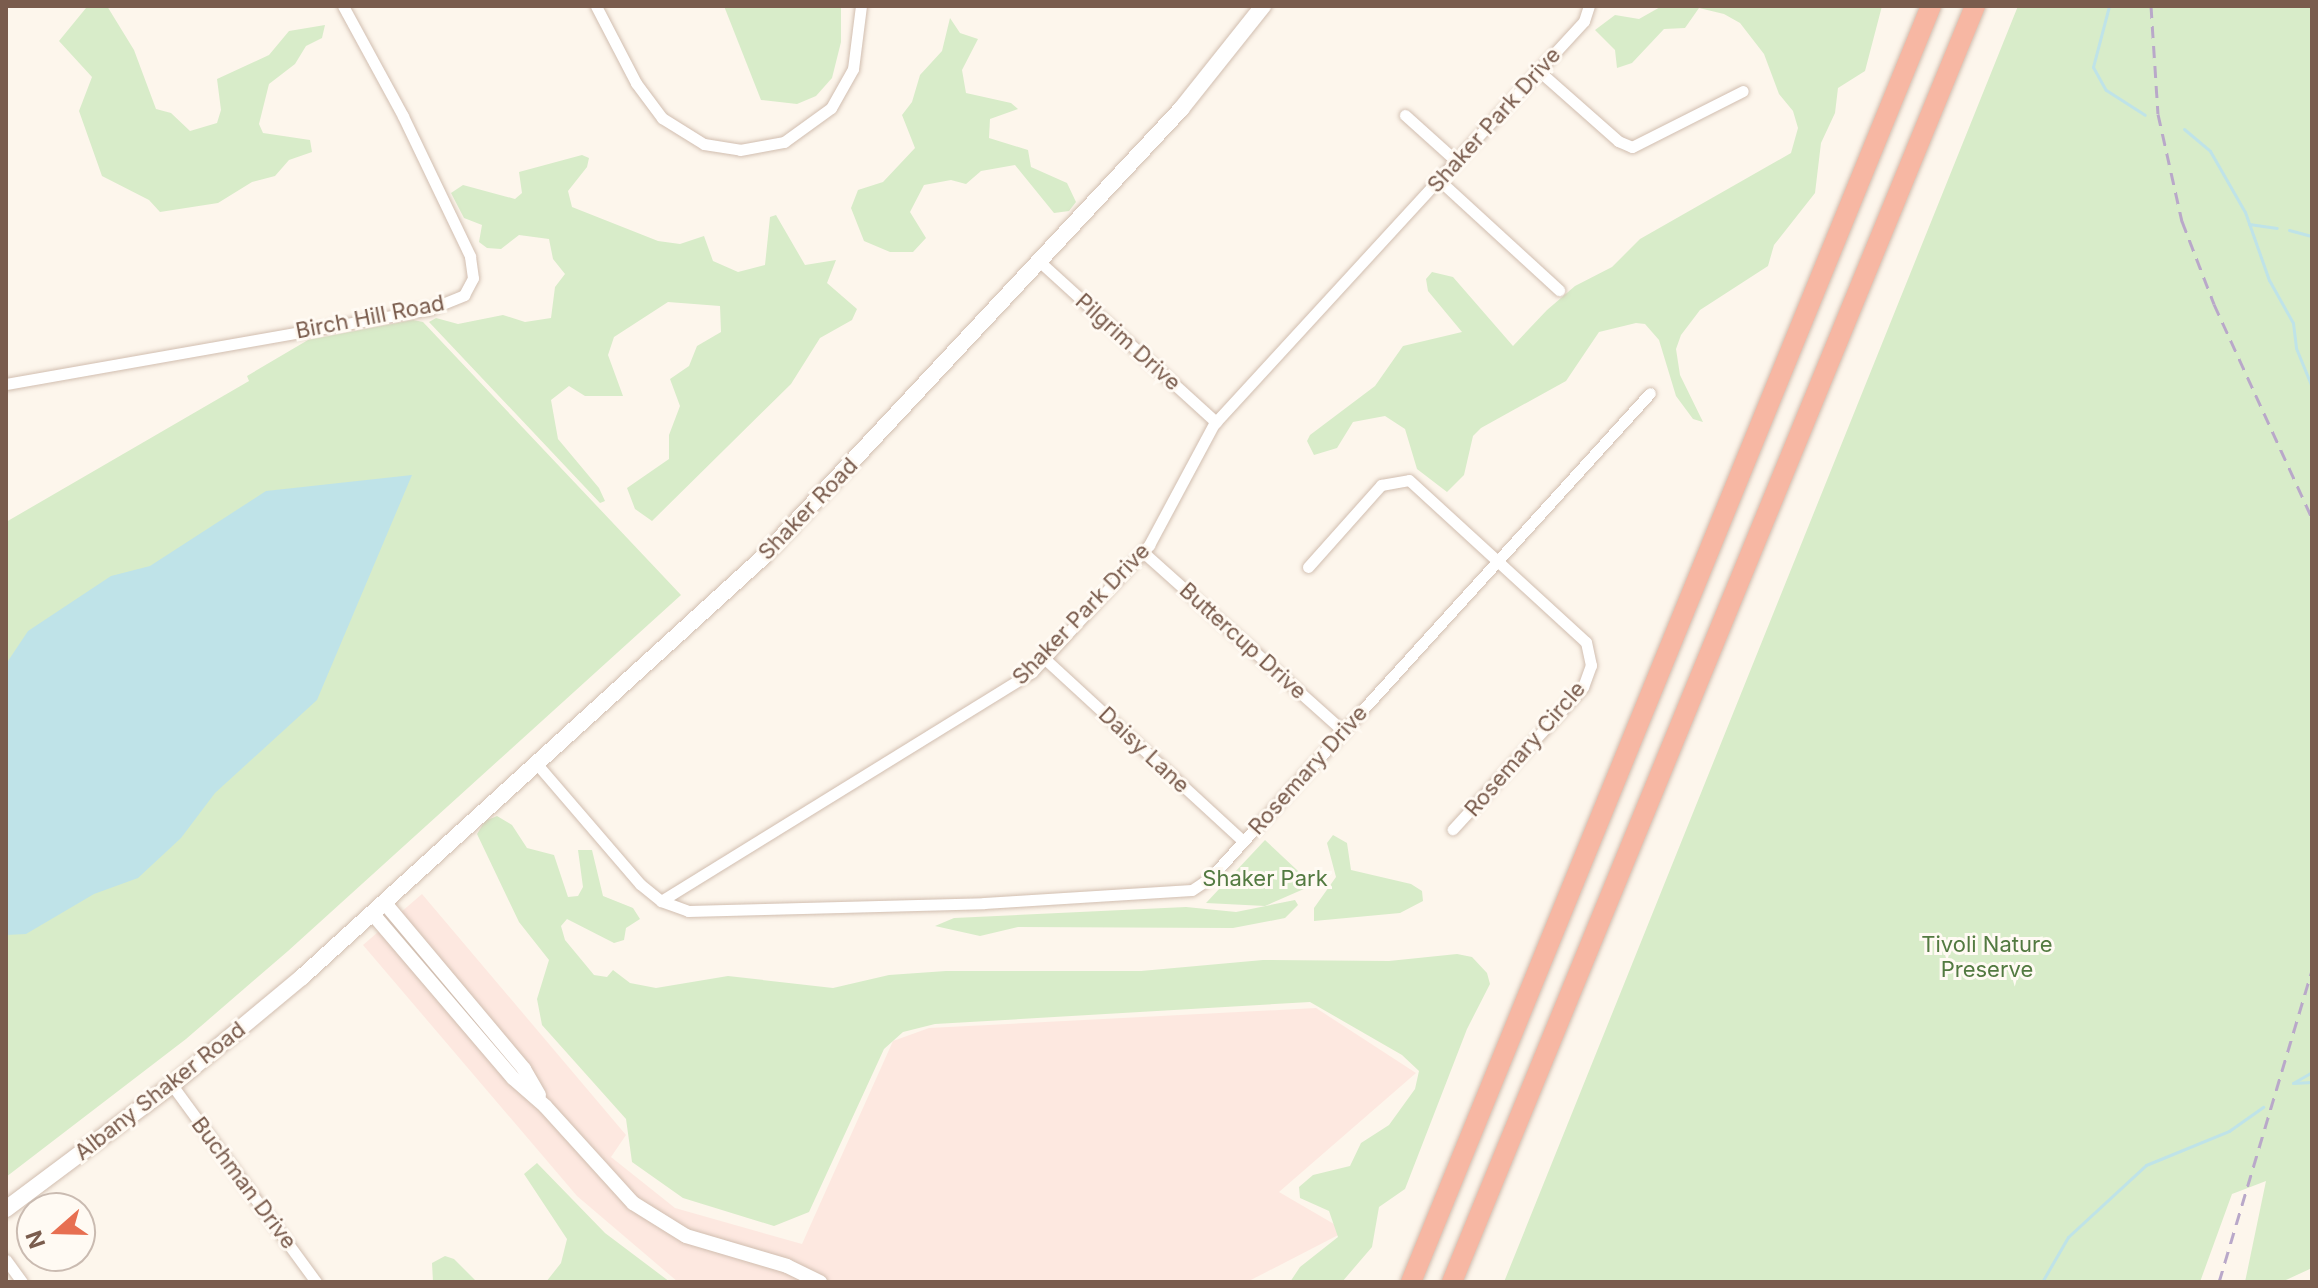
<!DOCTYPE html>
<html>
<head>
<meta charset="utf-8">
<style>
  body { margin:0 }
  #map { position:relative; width:2318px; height:1288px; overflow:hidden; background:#fdf6ec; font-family:Inter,sans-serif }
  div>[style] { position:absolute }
  .commercial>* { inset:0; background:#fde8e0 }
  .green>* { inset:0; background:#d8ecc9 }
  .water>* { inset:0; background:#bfe3e8 }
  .stream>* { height:3px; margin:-1.5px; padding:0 1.5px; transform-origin:1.5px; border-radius:1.5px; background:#bfe3e8 }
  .roads { filter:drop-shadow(0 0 2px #d1beb0) drop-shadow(0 0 2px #d1beb0) }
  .minor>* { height:11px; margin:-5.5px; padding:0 5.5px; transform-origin:5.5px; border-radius:5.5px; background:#fff }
  .tertiary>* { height:14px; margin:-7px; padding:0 7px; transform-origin:7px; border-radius:7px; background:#fff }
  .secondary>* { height:16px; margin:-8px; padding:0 8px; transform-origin:8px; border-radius:8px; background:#fff }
  .motorway>* { height:20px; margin:-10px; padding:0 10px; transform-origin:10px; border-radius:10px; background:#f7b7a3 }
  .rail>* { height:3px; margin-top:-1.5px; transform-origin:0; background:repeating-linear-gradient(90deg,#b9a8c9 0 12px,transparent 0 20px) }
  span { translate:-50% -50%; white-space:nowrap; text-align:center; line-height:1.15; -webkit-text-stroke:6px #fffaf3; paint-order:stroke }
  .street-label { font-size:22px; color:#7a5c4d }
  .park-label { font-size:22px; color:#537a41 }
  .frame { position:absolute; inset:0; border:8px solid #7a5c4d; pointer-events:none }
  .north { position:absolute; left:16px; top:1192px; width:80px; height:80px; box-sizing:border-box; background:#fffaf3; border:2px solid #cabbb1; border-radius:50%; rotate:250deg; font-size:22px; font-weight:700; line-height:32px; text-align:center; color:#7a5c4d }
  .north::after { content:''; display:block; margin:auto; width:28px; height:36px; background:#e76f51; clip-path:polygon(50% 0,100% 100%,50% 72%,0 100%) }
</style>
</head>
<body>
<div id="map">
  <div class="commercial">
    <i style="clip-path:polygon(422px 894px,626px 1135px,611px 1157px,675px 1208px,802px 1244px,893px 1041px,929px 1028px,1316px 1008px,1416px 1073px,1279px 1192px,1346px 1231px,1247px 1282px,678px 1282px,577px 1196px,363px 945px)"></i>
  </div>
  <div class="green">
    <i style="clip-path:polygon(107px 6px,134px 50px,156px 109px,171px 113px,190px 131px,217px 123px,221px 110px,217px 79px,269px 55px,289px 31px,325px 25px,322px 38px,306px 46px,295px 64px,269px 84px,259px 124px,263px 133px,310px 140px,312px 152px,289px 160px,275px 176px,252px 182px,218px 203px,160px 212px,149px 200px,102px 176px,79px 111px,92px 77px,59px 41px,86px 8px)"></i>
    <i style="clip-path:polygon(724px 6px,841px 6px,841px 42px,832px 78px,816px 96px,797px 104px,761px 100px)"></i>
    <i style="clip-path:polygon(1662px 6px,1882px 6px,1865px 71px,1838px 88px,1835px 113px,1821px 143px,1815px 193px,1774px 245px,1768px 266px,1700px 310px,1681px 335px,1676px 349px,1680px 375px,1703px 422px,1693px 419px,1676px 396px,1659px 340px,1645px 324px,1636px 323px,1599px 332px,1566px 381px,1481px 428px,1473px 436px,1464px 475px,1447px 492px,1417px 469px,1405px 429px,1385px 416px,1353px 422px,1337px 448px,1314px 455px,1307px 441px,1310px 435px,1375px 386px,1403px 346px,1462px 332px,1428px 291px,1426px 279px,1432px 272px,1453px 277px,1513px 346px,1547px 310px,1575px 286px,1612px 267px,1640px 239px,1791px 153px,1798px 128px,1793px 111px,1779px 94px,1764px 54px,1740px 23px,1724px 14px,1699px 8px,1685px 28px,1664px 29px,1632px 63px,1617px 68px,1615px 50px,1595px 30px,1615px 15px,1639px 19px)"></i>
    <i style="clip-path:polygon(2018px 6px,2312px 6px,2312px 1268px,2286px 1280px,2245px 1282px,2266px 1181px,2232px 1194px,2200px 1282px,1504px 1282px)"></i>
    <i style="clip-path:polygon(950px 18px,960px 33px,978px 39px,962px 70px,966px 93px,1011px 103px,1018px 109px,990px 119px,989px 138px,1028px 150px,1031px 167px,1067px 183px,1076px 202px,1069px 211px,1054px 213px,1015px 165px,981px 171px,966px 184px,951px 180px,924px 185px,910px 212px,926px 238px,913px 252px,890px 252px,864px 241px,851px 208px,858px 190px,883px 182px,915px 148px,902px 115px,912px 102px,920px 75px,942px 51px)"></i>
    <i style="clip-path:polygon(582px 155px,589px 158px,587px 167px,568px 191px,572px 207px,658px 241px,680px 244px,704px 236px,713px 261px,738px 272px,765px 265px,770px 217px,776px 215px,805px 265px,836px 260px,827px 283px,857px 309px,852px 320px,820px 338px,791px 384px,652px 521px,635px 509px,627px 488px,669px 459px,669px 435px,680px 406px,670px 379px,689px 366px,697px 346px,721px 332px,720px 306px,668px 302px,614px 337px,608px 355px,623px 396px,585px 396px,569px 386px,551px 400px,558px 439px,599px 488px,605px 501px,600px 503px,429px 322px,436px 318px,458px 324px,503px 315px,525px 322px,551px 318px,555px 287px,565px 274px,553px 259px,549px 239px,519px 235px,501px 249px,487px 248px,479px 242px,482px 225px,464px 218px,451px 193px,463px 185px,515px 199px,522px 193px,519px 172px)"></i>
    <i style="clip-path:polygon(413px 320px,423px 322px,681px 595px,288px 951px,186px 1039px,6px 1177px,6px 522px,249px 381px,247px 376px,308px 340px)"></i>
    <i style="clip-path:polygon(497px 816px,512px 825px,527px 848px,554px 855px,568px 897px,578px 896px,583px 887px,578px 850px,592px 850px,603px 896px,633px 908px,640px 919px,626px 928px,624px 940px,614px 943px,567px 919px,561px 926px,565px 940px,594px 975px,607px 977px,613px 970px,630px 983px,656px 988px,728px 976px,833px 988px,889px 975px,946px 971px,1141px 971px,1263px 960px,1389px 961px,1457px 954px,1472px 957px,1487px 973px,1490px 984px,1467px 1029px,1405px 1189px,1379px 1207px,1372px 1247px,1342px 1282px,1290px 1282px,1300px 1267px,1338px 1237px,1329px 1211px,1300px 1198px,1299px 1187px,1313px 1175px,1350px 1166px,1361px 1143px,1389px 1125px,1415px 1089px,1419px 1071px,1402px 1055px,1310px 1002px,935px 1024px,903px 1032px,884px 1049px,809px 1212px,774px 1226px,683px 1198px,632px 1162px,626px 1119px,542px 1025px,537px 999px,549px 960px,519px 922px,477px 834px,485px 821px)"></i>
    <i style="clip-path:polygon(1333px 835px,1347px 843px,1351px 870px,1411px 884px,1422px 891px,1423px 901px,1400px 913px,1314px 921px,1314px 908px,1336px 877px,1327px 843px)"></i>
    <i style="clip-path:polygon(1265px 840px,1313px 885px,1265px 906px,1206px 903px)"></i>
    <i style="clip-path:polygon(1295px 900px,1298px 905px,1285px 918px,1233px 928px,1018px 927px,980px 936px,935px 926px,954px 918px,1186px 907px,1236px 912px)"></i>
    <i style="clip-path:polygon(537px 1163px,605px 1233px,670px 1282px,546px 1282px,561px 1263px,567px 1239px,524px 1174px)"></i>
    <i style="clip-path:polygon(445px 1256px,454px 1259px,477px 1282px,433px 1282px,432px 1263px)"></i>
  </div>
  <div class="water">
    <i style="clip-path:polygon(412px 475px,317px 700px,215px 793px,181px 838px,138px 878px,94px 894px,26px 934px,6px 935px,6px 664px,28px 631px,111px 576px,150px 566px,266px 491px)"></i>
  </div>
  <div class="stream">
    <i style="left:2109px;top:6px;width:63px;rotate:104.7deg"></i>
    <i style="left:2093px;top:67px;width:26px;rotate:61deg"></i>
    <i style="left:2106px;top:90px;width:46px;rotate:32.7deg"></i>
    <i style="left:2184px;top:129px;width:34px;rotate:40deg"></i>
    <i style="left:2210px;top:151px;width:70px;rotate:60.2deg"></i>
    <i style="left:2245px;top:212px;width:72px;rotate:70.6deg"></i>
    <i style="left:2269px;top:280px;width:49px;rotate:60.8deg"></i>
    <i style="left:2293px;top:323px;width:25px;rotate:83deg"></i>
    <i style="left:2296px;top:348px;width:42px;rotate:67.7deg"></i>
    <i style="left:2249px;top:224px;width:28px;rotate:8deg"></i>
    <i style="left:2289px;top:230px;width:24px;rotate:15deg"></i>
    <i style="left:2293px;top:1083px;width:22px;rotate:-30deg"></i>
    <i style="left:2293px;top:1083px;width:19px;rotate:-3deg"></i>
    <i style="left:2042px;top:1282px;width:52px;rotate:-60deg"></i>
    <i style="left:2068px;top:1237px;width:106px;rotate:-42.7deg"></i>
    <i style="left:2146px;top:1165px;width:90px;rotate:-22.3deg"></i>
    <i style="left:2229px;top:1131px;width:42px;rotate:-35.2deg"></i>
  </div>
  <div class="roads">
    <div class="minor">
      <i style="left:596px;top:6px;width:87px;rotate:62.5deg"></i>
      <i style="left:636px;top:83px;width:44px;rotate:53.4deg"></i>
      <i style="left:662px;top:118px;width:49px;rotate:31.8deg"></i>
      <i style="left:704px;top:144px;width:36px;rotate:9deg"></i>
      <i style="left:740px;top:150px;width:45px;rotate:-10.3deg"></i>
      <i style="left:784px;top:142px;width:58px;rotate:-35.9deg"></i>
      <i style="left:831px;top:108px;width:45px;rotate:-60.6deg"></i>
      <i style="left:853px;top:69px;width:64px;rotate:-82.8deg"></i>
      <i style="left:1539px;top:71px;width:106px;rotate:41.5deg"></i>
      <i style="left:1618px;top:141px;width:15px;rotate:23deg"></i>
      <i style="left:1632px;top:147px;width:124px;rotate:-26.8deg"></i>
      <i style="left:1405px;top:115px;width:69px;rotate:42deg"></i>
      <i style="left:1439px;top:180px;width:163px;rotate:42.5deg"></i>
      <i style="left:1040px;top:262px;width:238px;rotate:42.3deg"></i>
      <i style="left:6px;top:384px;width:431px;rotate:-10deg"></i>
      <i style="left:430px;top:309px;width:37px;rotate:-22deg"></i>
      <i style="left:464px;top:295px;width:19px;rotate:-62deg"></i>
      <i style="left:473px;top:278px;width:22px;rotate:-98deg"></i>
      <i style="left:470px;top:256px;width:155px;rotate:-115.6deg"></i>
      <i style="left:403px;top:116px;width:125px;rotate:-118.6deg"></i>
      <i style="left:1143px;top:552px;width:268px;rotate:41.8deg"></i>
      <i style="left:1308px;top:567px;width:110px;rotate:-48.3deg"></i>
      <i style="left:1381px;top:485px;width:28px;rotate:-10deg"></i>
      <i style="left:1409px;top:480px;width:240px;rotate:42.5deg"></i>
      <i style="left:1586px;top:642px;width:24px;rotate:78deg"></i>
      <i style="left:1591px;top:665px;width:23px;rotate:110deg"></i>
      <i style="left:1583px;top:687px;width:193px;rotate:132.5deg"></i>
      <i style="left:1045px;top:659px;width:269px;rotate:42.6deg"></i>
      <i style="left:536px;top:763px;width:160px;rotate:49.3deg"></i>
      <i style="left:640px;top:884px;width:27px;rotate:39deg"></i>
      <i style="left:661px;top:901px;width:29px;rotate:20deg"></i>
      <i style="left:688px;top:911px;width:296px;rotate:-1.5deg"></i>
      <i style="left:984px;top:903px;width:208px;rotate:-3.6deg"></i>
      <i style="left:1192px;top:890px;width:23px;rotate:-34deg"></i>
      <i style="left:1211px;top:877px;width:653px;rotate:-47.79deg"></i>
      <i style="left:661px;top:901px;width:436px;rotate:-31.7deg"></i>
      <i style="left:1032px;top:672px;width:173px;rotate:-47.3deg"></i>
      <i style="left:1149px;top:545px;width:137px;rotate:-61.8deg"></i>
      <i style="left:1214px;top:424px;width:547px;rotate:-47.44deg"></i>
      <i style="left:1584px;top:21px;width:16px;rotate:-72deg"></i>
      <i style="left:172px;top:1085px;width:244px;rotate:53.8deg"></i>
      <i style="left:6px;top:1260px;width:27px;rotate:54deg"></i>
    </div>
    <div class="tertiary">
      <i style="left:384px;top:902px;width:218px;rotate:50deg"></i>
      <i style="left:524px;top:1069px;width:30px;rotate:60deg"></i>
      <i style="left:372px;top:913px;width:217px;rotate:49.5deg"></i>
      <i style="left:513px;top:1078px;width:43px;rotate:41.2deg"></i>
      <i style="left:545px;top:1106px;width:131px;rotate:47.8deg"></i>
      <i style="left:633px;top:1203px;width:62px;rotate:31.9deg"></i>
      <i style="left:686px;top:1236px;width:105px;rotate:16.5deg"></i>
      <i style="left:787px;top:1266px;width:37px;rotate:26deg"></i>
    </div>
    <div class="secondary">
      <i style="left:6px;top:1209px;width:207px;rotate:-36.8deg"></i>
      <i style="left:172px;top:1085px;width:169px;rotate:-39.7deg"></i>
      <i style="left:302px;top:977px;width:621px;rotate:-42.32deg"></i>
      <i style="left:761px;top:559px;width:616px;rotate:-46.97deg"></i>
      <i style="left:1181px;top:109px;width:132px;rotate:-51.5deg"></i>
    </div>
    <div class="motorway">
      <i style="left:1411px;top:1282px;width:1378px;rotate:-67.83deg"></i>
      <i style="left:1452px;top:1282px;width:1379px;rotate:-67.71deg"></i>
    </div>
  </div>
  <div class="rail">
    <i style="left:2151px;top:6px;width:108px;rotate:86.3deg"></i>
    <i style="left:2158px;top:114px;width:110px;rotate:77.4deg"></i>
    <i style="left:2182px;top:221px;width:89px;rotate:68.9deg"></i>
    <i style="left:2214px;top:304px;width:235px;rotate:65.4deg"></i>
    <i style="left:2219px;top:1282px;width:326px;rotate:-73.4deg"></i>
  </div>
  <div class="street-label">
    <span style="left:1494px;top:120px;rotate:-48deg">Shaker Park Drive</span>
    <span style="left:370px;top:317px;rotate:-11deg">Birch Hill Road</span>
    <span style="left:1128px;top:342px;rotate:42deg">Pilgrim Drive</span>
    <span style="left:808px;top:509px;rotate:-46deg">Shaker Road</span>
    <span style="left:1081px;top:614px;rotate:-46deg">Shaker Park Drive</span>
    <span style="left:1243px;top:641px;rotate:42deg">Buttercup Drive</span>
    <span style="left:1525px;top:749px;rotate:-49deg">Rosemary Circle</span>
    <span style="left:1144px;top:750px;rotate:43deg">Daisy Lane</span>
    <span style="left:1308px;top:770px;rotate:-48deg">Rosemary Drive</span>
    <span style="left:160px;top:1091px;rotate:-38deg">Albany Shaker Road</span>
    <span style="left:244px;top:1183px;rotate:53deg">Buchman Drive</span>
  </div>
  <div class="park-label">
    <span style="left:1265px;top:879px">Shaker Park</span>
    <span style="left:1987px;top:957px">Tivoli Nature<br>Preserve</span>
  </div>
  <div class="frame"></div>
  <div class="north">N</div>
</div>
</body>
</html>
